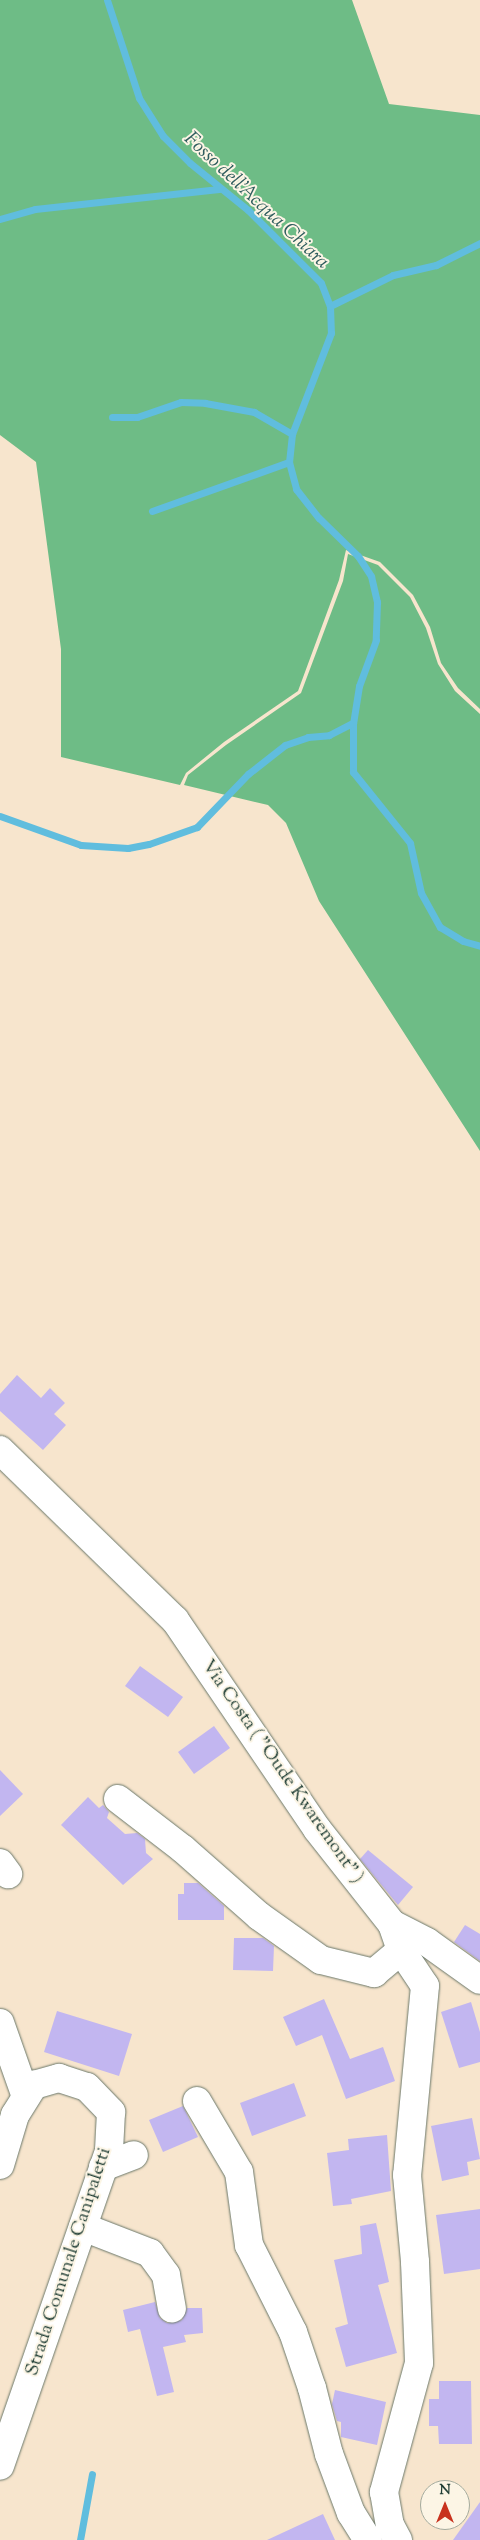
<!DOCTYPE html>
<html>
<head>
<meta charset="utf-8">
<style>
  body { margin:0 }
  #map { position:relative; width:480px; height:2540px; overflow:hidden; background:#f7e5cd; font-family:"Sorts Mill Goudy",serif }
  div>[style] { position:absolute }
  .forest>* { inset:0; background:#6ebc86 }
  .stream>* { height:7px; margin:-3.5px; padding:0 3.5px; transform-origin:3.5px; border-radius:3.5px; background:#60bdde }
  .building>* { inset:0; background:#c2b6f0 }
  .roads { filter:drop-shadow(0 0 1px #6b786a) drop-shadow(0 0 1px #6b786a) }
  .minor>* { height:28px; margin:-14px; padding:0 14px; transform-origin:14px; border-radius:14px; background:#fff }
  span { translate:-50% -50%; white-space:nowrap; text-align:center; line-height:1.15; -webkit-text-stroke:4px #fcf5e5; paint-order:stroke }
  .street-label { font-size:19px; color:#1f3d34 }
  .water-label { font-size:20px; color:#2f5d5e; font-style:italic }
  .north { position:absolute; left:420px; top:2480px; width:50px; height:50px; box-sizing:border-box; background:#fcf5e5; border:1px solid #a4ab9e; border-radius:50%; rotate:0deg; font-size:14px; font-weight:700; line-height:20px; text-align:center; color:#1f3d34 }
  .north::after { content:''; display:block; margin:auto; width:18px; height:22px; background:#c8321e; clip-path:polygon(50% 0,100% 100%,50% 72%,0 100%) }
</style>
</head>
<body>
<div id="map">
  <div class="forest">
    <i style="clip-path:polygon(0 0,352px 0,389px 104px,480px 115px,480px 709px,458px 688px,441px 663px,430px 627px,413px 595px,380px 562px,346px 550px,339px 580px,298px 691px,224px 742px,186px 773px,180px 785px,61px 757px,61px 649px,36px 462px,0 435px)"></i>
    <i style="clip-path:polygon(348px 554px,378px 565px,410px 597px,426px 628px,438px 664px,455px 691px,480px 714px,480px 1151px,319px 901px,286px 823px,268px 805px,184px 785px,188px 775px,226px 745px,301px 693px,343px 581px)"></i>
  </div>
  <div class="stream">
    <i style="left:107px;top:0;width:103px;rotate:71.9deg"></i>
    <i style="left:139px;top:98px;width:45px;rotate:57.7deg"></i>
    <i style="left:163px;top:136px;width:38px;rotate:45deg"></i>
    <i style="left:190px;top:163px;width:75px;rotate:39deg"></i>
    <i style="left:248px;top:210px;width:103px;rotate:45deg"></i>
    <i style="left:321px;top:283px;width:25px;rotate:69deg"></i>
    <i style="left:330px;top:306px;width:27px;rotate:88deg"></i>
    <i style="left:331px;top:333px;width:108px;rotate:111.1deg"></i>
    <i style="left:292px;top:434px;width:28px;rotate:96deg"></i>
    <i style="left:289px;top:462px;width:28px;rotate:75deg"></i>
    <i style="left:296px;top:489px;width:37px;rotate:52deg"></i>
    <i style="left:319px;top:518px;width:54px;rotate:44.3deg"></i>
    <i style="left:358px;top:556px;width:24px;rotate:57deg"></i>
    <i style="left:371px;top:576px;width:27px;rotate:77deg"></i>
    <i style="left:377px;top:602px;width:38px;rotate:92deg"></i>
    <i style="left:376px;top:640px;width:49px;rotate:110.3deg"></i>
    <i style="left:359px;top:686px;width:37px;rotate:99deg"></i>
    <i style="left:353px;top:723px;width:49px;rotate:90deg"></i>
    <i style="left:353px;top:772px;width:91px;rotate:51.2deg"></i>
    <i style="left:410px;top:843px;width:51px;rotate:77.6deg"></i>
    <i style="left:421px;top:893px;width:39px;rotate:61deg"></i>
    <i style="left:440px;top:927px;width:27px;rotate:31deg"></i>
    <i style="left:463px;top:941px;width:18px;rotate:16deg"></i>
    <i style="left:0;top:219px;width:36px;rotate:-16deg"></i>
    <i style="left:35px;top:209px;width:185px;rotate:-6.2deg"></i>
    <i style="left:330px;top:306px;width:70px;rotate:-26.2deg"></i>
    <i style="left:393px;top:275px;width:44px;rotate:-13.1deg"></i>
    <i style="left:436px;top:265px;width:49px;rotate:-26.6deg"></i>
    <i style="left:112px;top:417px;width:25px"></i>
    <i style="left:137px;top:417px;width:46px;rotate:-18.8deg"></i>
    <i style="left:181px;top:402px;width:24px;rotate:2deg"></i>
    <i style="left:205px;top:403px;width:50px;rotate:10.4deg"></i>
    <i style="left:254px;top:412px;width:44px;rotate:30.1deg"></i>
    <i style="left:152px;top:511px;width:145px;rotate:-19.7deg"></i>
    <i style="left:0;top:816px;width:86px;rotate:19.7deg"></i>
    <i style="left:81px;top:845px;width:47px;rotate:3.7deg"></i>
    <i style="left:128px;top:848px;width:21px;rotate:-11deg"></i>
    <i style="left:149px;top:844px;width:51px;rotate:-19.5deg"></i>
    <i style="left:197px;top:827px;width:74px;rotate:-46.1deg"></i>
    <i style="left:248px;top:774px;width:47px;rotate:-38.1deg"></i>
    <i style="left:285px;top:745px;width:24px;rotate:-19deg"></i>
    <i style="left:308px;top:737px;width:21px;rotate:-5deg"></i>
    <i style="left:329px;top:735px;width:27px;rotate:-27deg"></i>
    <i style="left:80px;top:2540px;width:67px;rotate:-79.7deg"></i>
  </div>
  <div class="building">
    <i style="clip-path:polygon(17px 1375px,41px 1398px,50px 1388px,65px 1403px,54px 1414px,66px 1425px,43px 1450px,0 1411px,0 1394px)"></i>
    <i style="clip-path:polygon(140px 1666px,183px 1697px,168px 1717px,125px 1686px)"></i>
    <i style="clip-path:polygon(214px 1726px,230px 1748px,194px 1774px,178px 1752px)"></i>
    <i style="clip-path:polygon(0 1770px,23px 1794px,0 1816px)"></i>
    <i style="clip-path:polygon(88px 1797px,99px 1808px,103px 1805px,109px 1812px,107px 1818px,125px 1834px,137px 1833px,145px 1839px,146px 1853px,153px 1859px,123px 1885px,61px 1825px)"></i>
    <i style="clip-path:polygon(368px 1850px,413px 1887px,398px 1905px,360px 1859px)"></i>
    <i style="clip-path:polygon(184px 1883px,198px 1883px,224px 1906px,224px 1920px,178px 1920px,178px 1894px,184px 1894px)"></i>
    <i style="clip-path:polygon(465px 1925px,480px 1934px,480px 1961px,454px 1942px)"></i>
    <i style="clip-path:polygon(234px 1938px,263px 1938px,274px 1946px,273px 1971px,233px 1970px)"></i>
    <i style="clip-path:polygon(324px 1999px,350px 2059px,383px 2047px,395px 2081px,346px 2099px,322px 2035px,296px 2046px,283px 2017px)"></i>
    <i style="clip-path:polygon(471px 2002px,480px 2032px,480px 2062px,459px 2068px,441px 2012px)"></i>
    <i style="clip-path:polygon(57px 2011px,132px 2034px,119px 2076px,44px 2052px)"></i>
    <i style="clip-path:polygon(294px 2083px,306px 2116px,252px 2136px,240px 2103px)"></i>
    <i style="clip-path:polygon(183px 2106px,198px 2137px,163px 2152px,149px 2120px)"></i>
    <i style="clip-path:polygon(472px 2118px,480px 2159px,467px 2162px,469px 2175px,442px 2181px,431px 2126px)"></i>
    <i style="clip-path:polygon(387px 2135px,391px 2191px,351px 2199px,352px 2204px,333px 2206px,327px 2153px,349px 2150px,348px 2139px)"></i>
    <i style="clip-path:polygon(480px 2209px,480px 2269px,444px 2274px,436px 2215px)"></i>
    <i style="clip-path:polygon(376px 2223px,389px 2282px,378px 2285px,397px 2353px,346px 2367px,335px 2328px,348px 2324px,334px 2260px,362px 2254px,360px 2226px)"></i>
    <i style="clip-path:polygon(155px 2302px,160px 2318px,167px 2323px,182px 2320px,187px 2308px,202px 2308px,203px 2333px,184px 2335px,186px 2342px,163px 2347px,174px 2392px,157px 2396px,140px 2329px,128px 2332px,123px 2310px)"></i>
    <i style="clip-path:polygon(439px 2381px,471px 2381px,472px 2444px,439px 2444px,438px 2426px,429px 2426px,429px 2399px,439px 2399px)"></i>
    <i style="clip-path:polygon(335px 2390px,386px 2402px,377px 2445px,341px 2437px,341px 2422px,337px 2421px,332px 2404px)"></i>
    <i style="clip-path:polygon(480px 2502px,480px 2540px,453px 2540px)"></i>
    <i style="clip-path:polygon(323px 2514px,335px 2540px,267px 2540px)"></i>
  </div>
  <div class="roads">
    <div class="minor">
      <i style="left:0;top:1450px;width:244px;rotate:44.2deg"></i>
      <i style="left:175px;top:1620px;width:253px;rotate:55.8deg"></i>
      <i style="left:317px;top:1829px;width:121px;rotate:51.7deg"></i>
      <i style="left:392px;top:1924px;width:28px;rotate:71deg"></i>
      <i style="left:401px;top:1950px;width:43px;rotate:56.3deg"></i>
      <i style="left:425px;top:1986px;width:190px;rotate:95.4deg"></i>
      <i style="left:407px;top:2175px;width:87px;rotate:84.7deg"></i>
      <i style="left:415px;top:2262px;width:101px;rotate:87.7deg"></i>
      <i style="left:419px;top:2363px;width:134px;rotate:105.2deg"></i>
      <i style="left:384px;top:2492px;width:34px;rotate:80deg"></i>
      <i style="left:390px;top:2525px;width:17px;rotate:62deg"></i>
      <i style="left:118px;top:1799px;width:82px;rotate:37.6deg"></i>
      <i style="left:183px;top:1849px;width:101px;rotate:41.4deg"></i>
      <i style="left:259px;top:1916px;width:76px;rotate:35.4deg"></i>
      <i style="left:321px;top:1960px;width:55px;rotate:13.8deg"></i>
      <i style="left:374px;top:1973px;width:35px;rotate:-40deg"></i>
      <i style="left:0;top:1863px;width:14px;rotate:54deg"></i>
      <i style="left:392px;top:1924px;width:39px;rotate:27deg"></i>
      <i style="left:427px;top:1942px;width:65px;rotate:35.6deg"></i>
      <i style="left:0;top:2023px;width:78px;rotate:70.6deg"></i>
      <i style="left:197px;top:2101px;width:82px;rotate:59.4deg"></i>
      <i style="left:239px;top:2172px;width:74px;rotate:82.2deg"></i>
      <i style="left:249px;top:2245px;width:97px;rotate:63.2deg"></i>
      <i style="left:293px;top:2332px;width:59px;rotate:71.3deg"></i>
      <i style="left:312px;top:2388px;width:68px;rotate:75.6deg"></i>
      <i style="left:329px;top:2454px;width:63px;rotate:69.6deg"></i>
      <i style="left:351px;top:2513px;width:32px;rotate:58deg"></i>
      <i style="left:0;top:2165px;width:52px;rotate:-73.3deg"></i>
      <i style="left:15px;top:2115px;width:36px;rotate:-58deg"></i>
      <i style="left:34px;top:2085px;width:26px;rotate:-16deg"></i>
      <i style="left:59px;top:2078px;width:29px;rotate:18deg"></i>
      <i style="left:87px;top:2087px;width:35px;rotate:46deg"></i>
      <i style="left:111px;top:2112px;width:39px;rotate:93deg"></i>
      <i style="left:109px;top:2151px;width:333px;rotate:109.1deg"></i>
      <i style="left:103px;top:2167px;width:33px;rotate:-21deg"></i>
      <i style="left:83px;top:2227px;width:72px;rotate:21.2deg"></i>
      <i style="left:150px;top:2253px;width:27px;rotate:54deg"></i>
      <i style="left:166px;top:2275px;width:34px;rotate:80deg"></i>
    </div>
  </div>
  <div class="street-label">
    <span style="left:282px;top:1772px;rotate:55deg">Via Costa ( "Oude Kwaremont" )</span>
    <span style="left:69px;top:2262px;rotate:-72deg">Strada Comunale Canipaletti</span>
  </div>
  <div class="water-label">
    <span style="left:256px;top:201px;rotate:43deg">Fosso dell'Acqua Chiara</span>
  </div>
  <div class="north">N</div>
</div>
</body>
</html>
